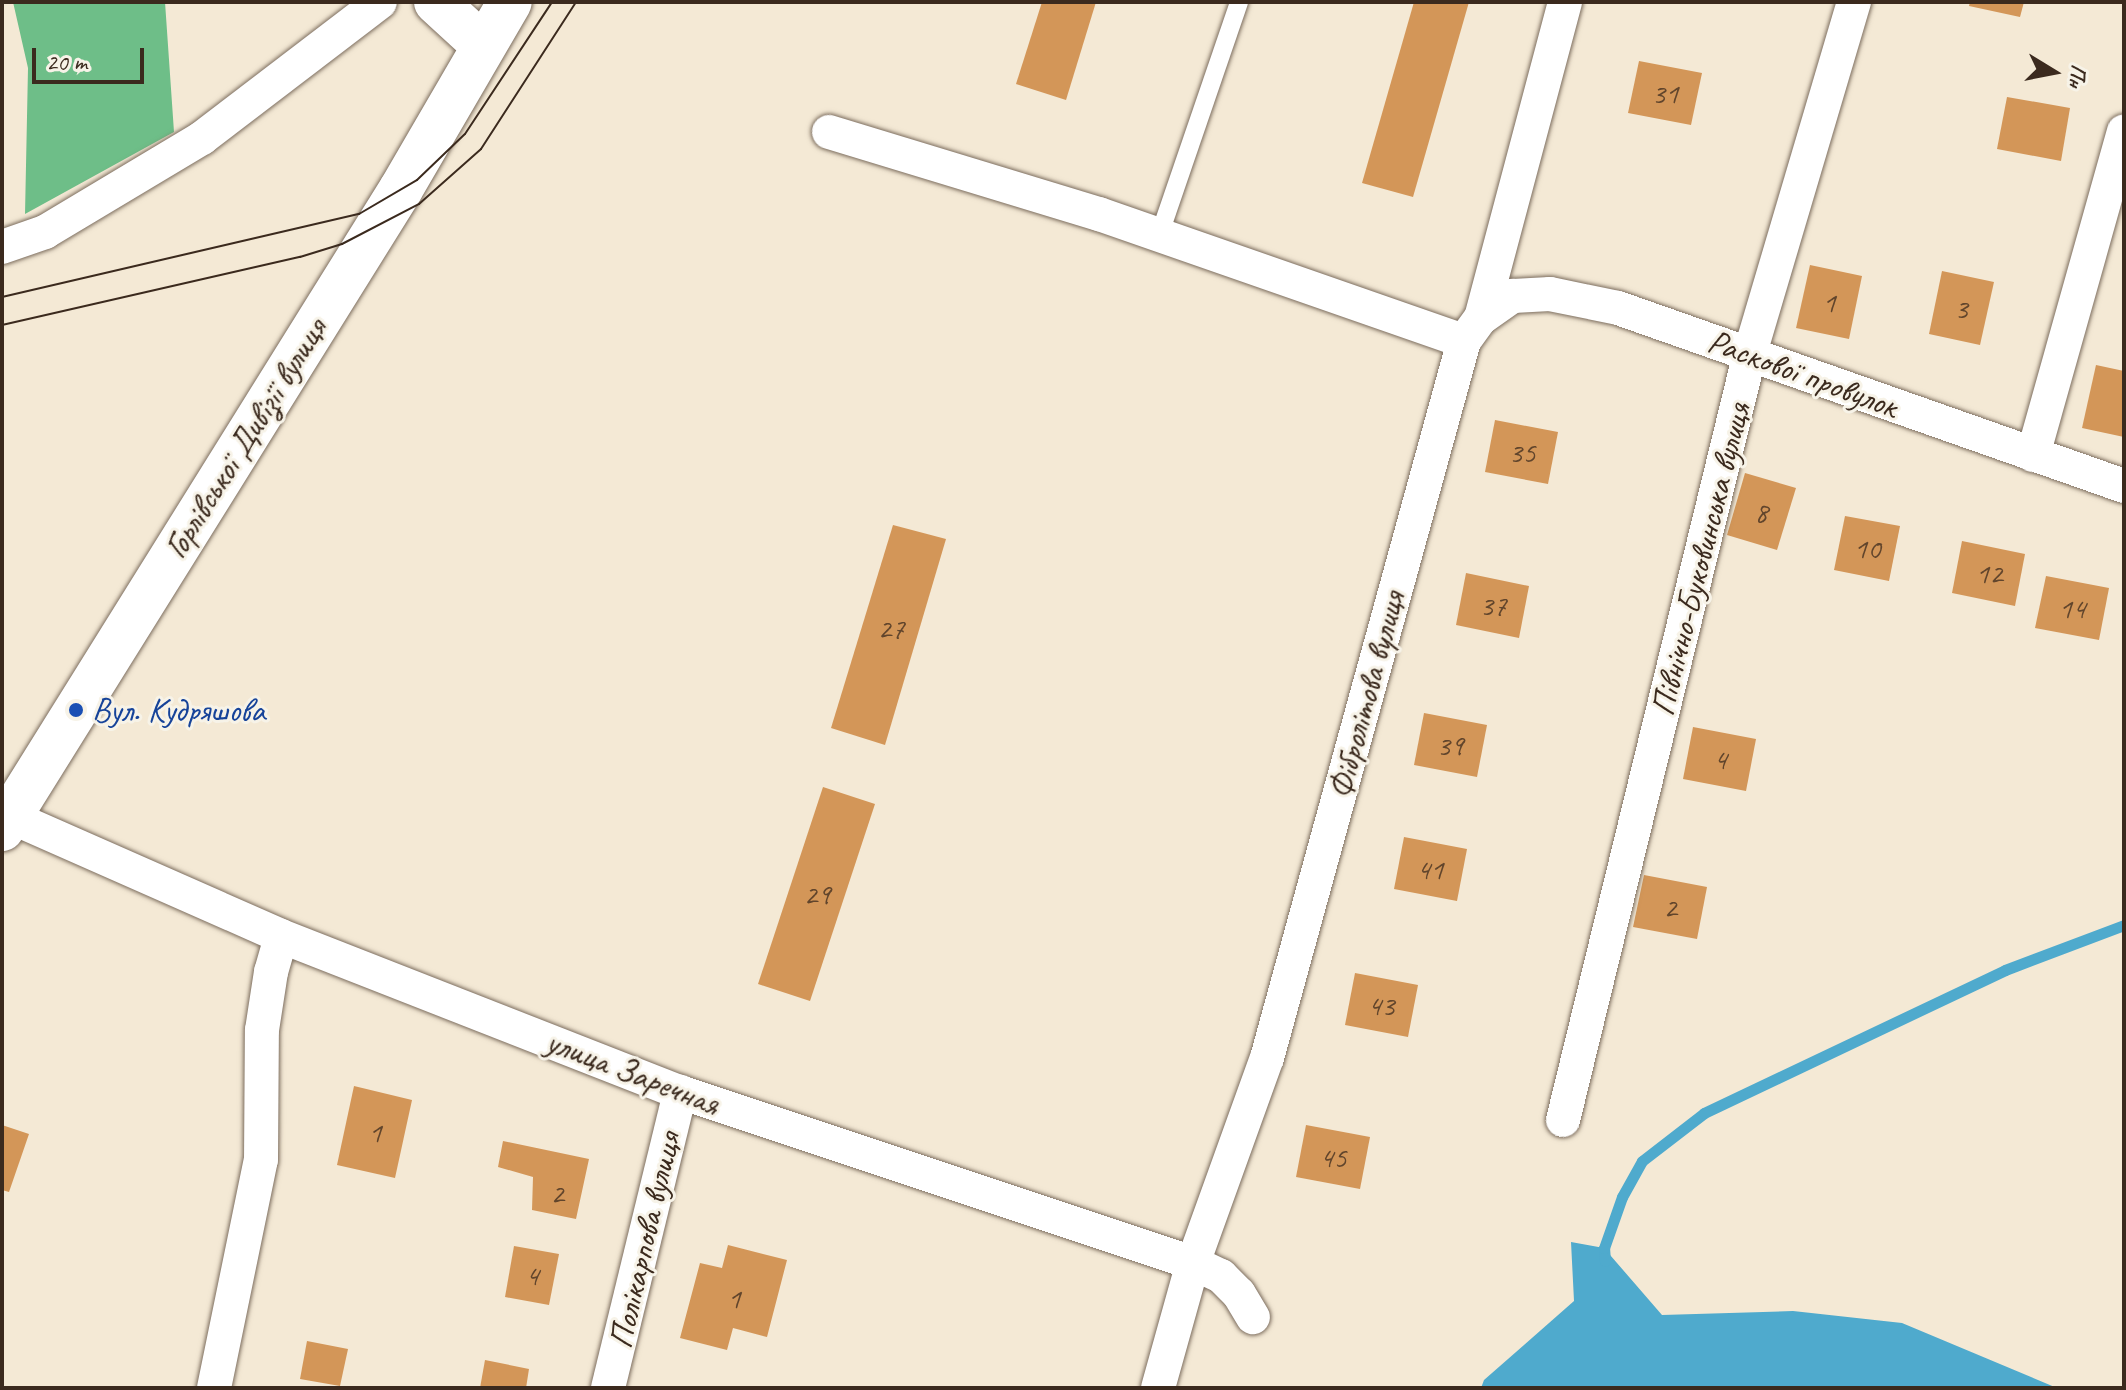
<!DOCTYPE html>
<html>
<head>
<meta charset="utf-8">
<style>
  body { margin:0 }
  #map { position:relative; width:2126px; height:1390px; overflow:hidden; background:#f4e9d5; font-family:Caveat,sans-serif }
  div>[style] { position:absolute }
  .forest>* { inset:0; background:#6ebe88 }
  .water>* { inset:0; background:#4faacd }
  .stream>* { height:11px; margin:-5.5px; padding:0 5.5px; transform-origin:5.5px; border-radius:5.5px; background:#4faacd }
  .building>* { inset:0; background:#d39658 }
  .roads { filter:drop-shadow(0 0 2px #7c6d5e) drop-shadow(0 0 2px #7c6d5e) }
  .service>* { height:18px; margin:-9px; padding:0 9px; transform-origin:9px; border-radius:9px; background:#fff }
  .minor>* { height:34px; margin:-17px; padding:0 17px; transform-origin:17px; border-radius:17px; background:#fff }
  .tertiary>* { height:44px; margin:-22px; padding:0 22px; transform-origin:22px; border-radius:22px; background:#fff }
  .secondary>* { height:44px; margin:-22px; padding:0 22px; transform-origin:22px; border-radius:22px; background:#fff }
  .tram>* { height:2px; margin:-1px; padding:0 1px; transform-origin:1px; border-radius:1px; background:#3b2a1e }
  .dots>* { width:22px; height:22px; translate:-50% -50%; box-sizing:border-box; border:4px solid #f7f3e8; border-radius:50% }
  span { translate:-50% -50%; white-space:nowrap; text-align:center; line-height:1.15; -webkit-text-stroke:6px #f7f3e8; paint-order:stroke }
  .number-label { font-size:30px; color:#61452c }
  .number-label span { -webkit-text-stroke-width:0 }
  .street-label { font-size:34px; color:#3b2a1e }
  .transit-label { font-size:34px; color:#164399 }
  .left { translate:0 -50%; text-align:left }
  .frame { position:absolute; inset:0; border:4px solid #3b2a1e; pointer-events:none }
  .north { position:absolute; left:2014px; top:32px; width:80px; height:80px; -webkit-text-stroke:6px #f7f3e8; paint-order:stroke; rotate:100deg; font-size:22px; font-weight:700; line-height:32px; text-align:center; color:#3b2a1e }
  .north::after { content:''; display:block; margin:auto; width:28px; height:36px; background:#3b2a1e; clip-path:polygon(50% 0,100% 100%,50% 72%,0 100%) }
  .scale { position:absolute; left:32px; top:48px; width:112px; height:36px; box-sizing:border-box; border:4px solid #3b2a1e; border-top:0; padding-left:10px; font-size:24px; line-height:28px; white-space:nowrap; color:#3b2a1e; -webkit-text-stroke:6px #f7f3e8; paint-order:stroke }
</style>
</head>
<body>
<div id="map">
  <div class="forest">
    <i style="clip-path:polygon(13px 2px,165px 2px,174px 132px,25px 214px,28px 68px)"></i>
  </div>
  <div class="water">
    <i style="clip-path:polygon(1571px 1242px,1604px 1248px,1662px 1315px,1793px 1311px,1902px 1323px,2057px 1388px,1481px 1388px,1484px 1380px,1574px 1301px)"></i>
  </div>
  <div class="stream">
    <i style="left:1605px;top:1261px;width:13px;rotate:-94deg"></i>
    <i style="left:1604px;top:1248px;width:54px;rotate:-70.6deg"></i>
    <i style="left:1622px;top:1197px;width:41px;rotate:-60.9deg"></i>
    <i style="left:1642px;top:1161px;width:78px;rotate:-37.7deg"></i>
    <i style="left:1704px;top:1113px;width:333px;rotate:-25.4deg"></i>
    <i style="left:2005px;top:970px;width:127px;rotate:-20.7deg"></i>
  </div>
  <div class="building">
    <i style="clip-path:polygon(1042px 2px,1096px 2px,1066px 100px,1016px 84px)"></i>
    <i style="clip-path:polygon(1414px 2px,1469px 2px,1413px 197px,1362px 183px)"></i>
    <i style="clip-path:polygon(1970px 2px,2024px 2px,2020px 17px,1969px 6px)"></i>
    <i style="clip-path:polygon(1639px 61px,1702px 73px,1691px 125px,1628px 113px)"></i>
    <i style="clip-path:polygon(2007px 97px,2070px 108px,2061px 161px,1997px 149px)"></i>
    <i style="clip-path:polygon(1810px 265px,1862px 276px,1849px 339px,1796px 328px)"></i>
    <i style="clip-path:polygon(1942px 271px,1994px 282px,1980px 345px,1929px 334px)"></i>
    <i style="clip-path:polygon(2096px 365px,2124px 371px,2124px 437px,2082px 428px)"></i>
    <i style="clip-path:polygon(1495px 420px,1558px 432px,1548px 484px,1485px 472px)"></i>
    <i style="clip-path:polygon(1745px 473px,1796px 488px,1777px 550px,1727px 535px)"></i>
    <i style="clip-path:polygon(1845px 516px,1900px 526px,1889px 581px,1834px 570px)"></i>
    <i style="clip-path:polygon(893px 525px,946px 539px,885px 745px,831px 728px)"></i>
    <i style="clip-path:polygon(1962px 541px,2025px 554px,2015px 606px,1952px 593px)"></i>
    <i style="clip-path:polygon(1466px 573px,1529px 586px,1519px 638px,1456px 625px)"></i>
    <i style="clip-path:polygon(2046px 576px,2109px 588px,2099px 640px,2035px 628px)"></i>
    <i style="clip-path:polygon(1424px 713px,1487px 725px,1477px 777px,1414px 765px)"></i>
    <i style="clip-path:polygon(1693px 727px,1756px 739px,1746px 791px,1683px 779px)"></i>
    <i style="clip-path:polygon(823px 787px,875px 804px,810px 1001px,758px 984px)"></i>
    <i style="clip-path:polygon(1404px 837px,1467px 849px,1457px 901px,1394px 889px)"></i>
    <i style="clip-path:polygon(1644px 875px,1707px 887px,1697px 939px,1633px 927px)"></i>
    <i style="clip-path:polygon(1355px 973px,1418px 985px,1408px 1037px,1345px 1025px)"></i>
    <i style="clip-path:polygon(354px 1086px,412px 1100px,395px 1178px,337px 1165px)"></i>
    <i style="clip-path:polygon(2px 1125px,29px 1134px,9px 1192px,2px 1190px)"></i>
    <i style="clip-path:polygon(1306px 1125px,1370px 1137px,1360px 1189px,1296px 1177px)"></i>
    <i style="clip-path:polygon(503px 1141px,589px 1159px,576px 1219px,532px 1210px,533px 1177px,498px 1167px)"></i>
    <i style="clip-path:polygon(728px 1245px,787px 1260px,767px 1337px,733px 1328px,727px 1350px,680px 1338px,700px 1263px,722px 1268px)"></i>
    <i style="clip-path:polygon(514px 1246px,559px 1254px,549px 1305px,505px 1297px)"></i>
    <i style="clip-path:polygon(307px 1341px,348px 1349px,340px 1386px,300px 1379px)"></i>
    <i style="clip-path:polygon(485px 1360px,529px 1369px,526px 1388px,480px 1388px)"></i>
  </div>
  <div class="roads">
    <div class="service">
      <i style="left:1159px;top:236px;width:247px;rotate:-71.1deg"></i>
    </div>
    <div class="minor">
      <i style="left:829px;top:132px;width:282px;rotate:16.9deg"></i>
      <i style="left:1099px;top:214px;width:386px;rotate:19.2deg"></i>
      <i style="left:2px;top:247px;width:46px;rotate:-19.2deg"></i>
      <i style="left:45px;top:232px;width:183px;rotate:-30.9deg"></i>
      <i style="left:202px;top:138px;width:224px;rotate:-37.4deg"></i>
      <i style="left:1481px;top:318px;width:39px;rotate:-35deg"></i>
      <i style="left:1513px;top:296px;width:37px;rotate:-3deg"></i>
      <i style="left:1550px;top:294px;width:69px;rotate:11.6deg"></i>
      <i style="left:1618px;top:308px;width:536px;rotate:19.38deg"></i>
      <i style="left:2033px;top:455px;width:336px;rotate:-74.3deg"></i>
      <i style="left:9px;top:816px;width:297px;rotate:23.8deg"></i>
      <i style="left:281px;top:936px;width:428px;rotate:21.4deg"></i>
      <i style="left:680px;top:1092px;width:541px;rotate:18.43deg"></i>
      <i style="left:1193px;top:1263px;width:31px;rotate:25deg"></i>
      <i style="left:1221px;top:1276px;width:25px;rotate:45deg"></i>
      <i style="left:1239px;top:1294px;width:27px;rotate:59deg"></i>
      <i style="left:1563px;top:1120px;width:789px;rotate:-76.3deg"></i>
      <i style="left:1750px;top:353px;width:366px;rotate:-73.5deg"></i>
      <i style="left:214px;top:1388px;width:233px;rotate:-78.4deg"></i>
      <i style="left:261px;top:1160px;width:130px;rotate:-89.6deg"></i>
      <i style="left:262px;top:1030px;width:59px;rotate:-81.2deg"></i>
      <i style="left:271px;top:972px;width:37px;rotate:-74deg"></i>
      <i style="left:608px;top:1388px;width:305px;rotate:-76.3deg"></i>
      <i style="left:1158px;top:1388px;width:130px;rotate:-74.4deg"></i>
      <i style="left:1193px;top:1263px;width:218px;rotate:-70.2deg"></i>
      <i style="left:1267px;top:1058px;width:744px;rotate:-74.64deg"></i>
      <i style="left:1464px;top:341px;width:29px;rotate:-54deg"></i>
      <i style="left:1481px;top:318px;width:327px;rotate:-75.1deg"></i>
    </div>
    <div class="tertiary">
      <i style="left:436px;top:2px;width:64px;rotate:42.5deg"></i>
    </div>
    <div class="secondary">
      <i style="left:2px;top:829px;width:754px;rotate:-58.06deg"></i>
      <i style="left:401px;top:189px;width:216px;rotate:-59.8deg"></i>
    </div>
  </div>
  <div class="tram">
    <i style="left:2px;top:297px;width:367px;rotate:-13.1deg"></i>
    <i style="left:359px;top:214px;width:67px;rotate:-30.4deg"></i>
    <i style="left:417px;top:180px;width:66px;rotate:-43.8deg"></i>
    <i style="left:465px;top:134px;width:158px;rotate:-56.6deg"></i>
    <i style="left:2px;top:325px;width:306px;rotate:-12.9deg"></i>
    <i style="left:300px;top:257px;width:44px;rotate:-17.2deg"></i>
    <i style="left:342px;top:244px;width:87px;rotate:-27.5deg"></i>
    <i style="left:419px;top:204px;width:83px;rotate:-41.6deg"></i>
    <i style="left:481px;top:149px;width:175px;rotate:-57.1deg"></i>
  </div>
  <div class="dots">
    <i style="left:76px;top:710px;background:#1a4fb4"></i>
  </div>
  <div class="number-label">
    <span style="left:1665px;top:93px">31</span>
    <span style="left:1829px;top:302px">1</span>
    <span style="left:1961px;top:308px">3</span>
    <span style="left:1522px;top:452px">35</span>
    <span style="left:1761px;top:512px">8</span>
    <span style="left:1867px;top:548px">10</span>
    <span style="left:1989px;top:573px">12</span>
    <span style="left:1493px;top:605px">37</span>
    <span style="left:2072px;top:608px">14</span>
    <span style="left:891px;top:628px">27</span>
    <span style="left:1450px;top:745px">39</span>
    <span style="left:1720px;top:759px">4</span>
    <span style="left:1430px;top:869px">41</span>
    <span style="left:817px;top:894px">29</span>
    <span style="left:1670px;top:907px">2</span>
    <span style="left:1381px;top:1005px">43</span>
    <span style="left:375px;top:1132px">1</span>
    <span style="left:1333px;top:1157px">45</span>
    <span style="left:557px;top:1193px">2</span>
    <span style="left:532px;top:1275px">4</span>
    <span style="left:734px;top:1298px">1</span>
  </div>
  <div class="street-label">
    <span style="left:1803px;top:373px;rotate:20deg">Раскової провулок</span>
    <span style="left:245px;top:438px;rotate:-58deg">Горлівської Дивізії вулиця</span>
    <span style="left:1700px;top:559px;rotate:-76deg">Північно-Буковинська вулиця</span>
    <span style="left:1366px;top:695px;rotate:-75deg">Фібролітова вулиця</span>
    <span style="left:633px;top:1072px;rotate:21deg">улица Заречная</span>
    <span style="left:644px;top:1240px;rotate:-77deg">Полікарпова вулиця</span>
  </div>
  <div class="transit-label">
    <span class="left" style="left:92px;top:710px">Вул. Кудряшова</span>
  </div>
  <div class="frame"></div>
  <div class="north">Пн</div>
  <div class="scale">20 m</div>
</div>
</body>
</html>
